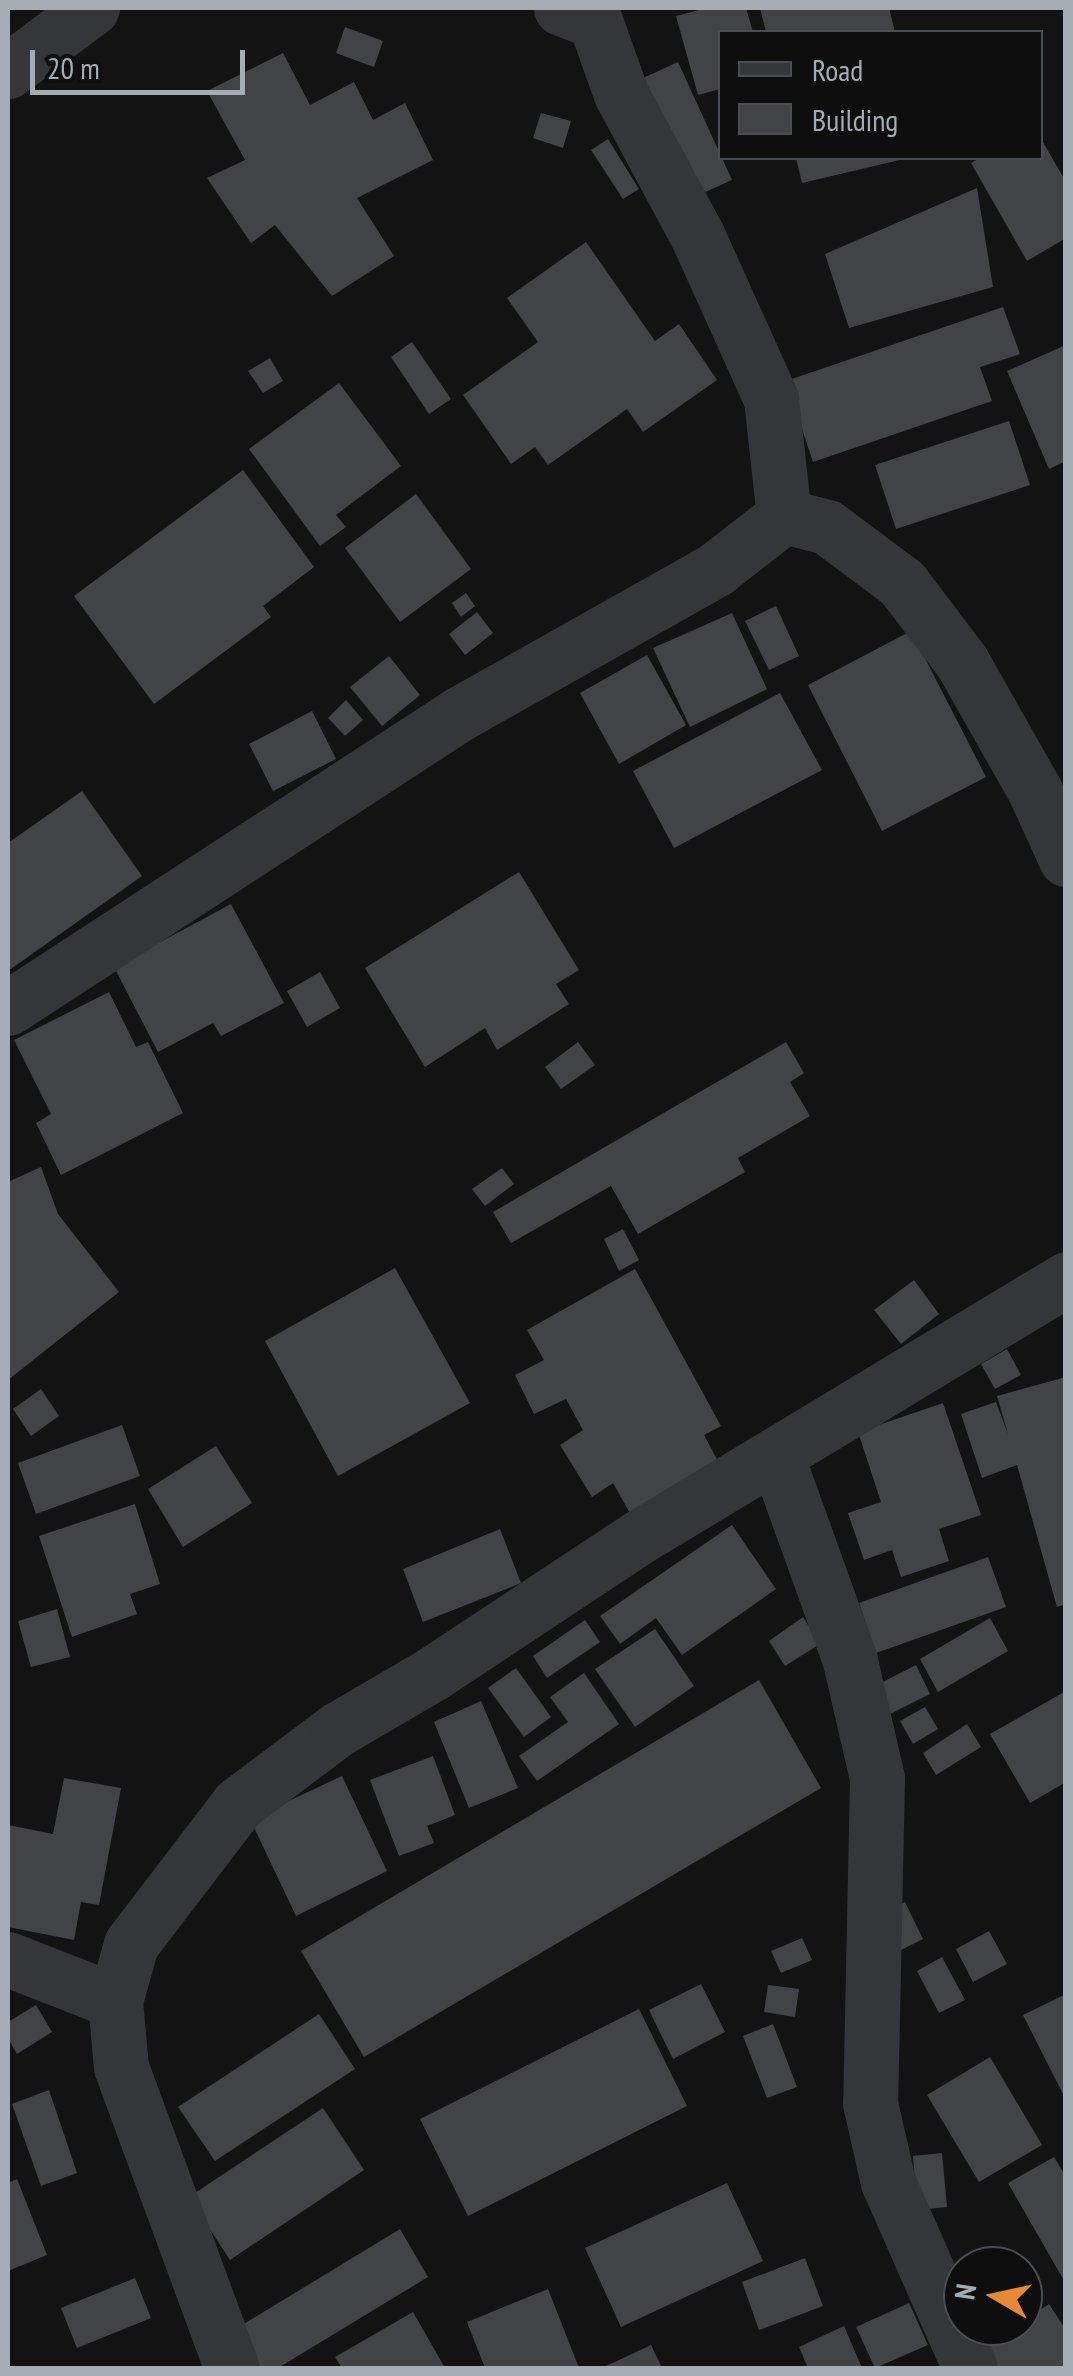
<!DOCTYPE html>
<html>
<head>
<meta charset="utf-8">
<style>
  body { margin:0 }
  #map { position:relative; width:1073px; height:2376px; overflow:hidden; background:#131314; font-family:"PT Sans Narrow",sans-serif }
  div>[style] { position:absolute }
  .building>* { inset:0; background:#424347 }
  .minor>* { height:55px; margin:-27.5px; padding:0 27.5px; transform-origin:27.5px; border-radius:27.5px; background:#343639 }
  span { translate:-50% -50%; white-space:nowrap; text-align:center; line-height:1.15; -webkit-text-stroke:9px #0e0e0f; paint-order:stroke }
  .frame { position:absolute; inset:0; border:10px solid #a5acb4; pointer-events:none }
  .legend { position:absolute; left:718px; top:30px; width:325px; height:130px; box-sizing:border-box; background:#0e0e0f; border:2px solid #4a4d51; margin:0; padding:12px 18px; list-style:none; font-size:30px; color:#a5acb4 }
  .legend li { display:flex; align-items:center; gap:20px; height:50px }
  .legend b { width:50px; border:2px solid #4a4d51 }
  .north { position:absolute; left:943px; top:2246px; width:100px; height:100px; box-sizing:border-box; background:#0e0e0f; border:2px solid #4a4d51; border-radius:50%; rotate:279deg; font-size:28px; font-weight:700; line-height:40px; text-align:center; color:#a5acb4 }
  .north::after { content:''; display:block; margin:auto; width:35px; height:45px; background:#e68839; clip-path:polygon(50% 0,100% 100%,50% 72%,0 100%) }
  .scale { position:absolute; left:30px; top:50px; width:215px; height:45px; box-sizing:border-box; border:5px solid #a5acb4; border-top:0; padding-left:12px; font-size:30px; line-height:35px; white-space:nowrap; color:#a5acb4; -webkit-text-stroke:8px #0e0e0f; paint-order:stroke }
</style>
</head>
<body>
<div id="map">
  <div class="building">
    <i style="clip-path:polygon(707px 8px,746px 8px,753px 32px,720px 32px,720px 89px,698px 95px,676px 16px)"></i>
    <i style="clip-path:polygon(760px 8px,889px 8px,895px 32px,766px 32px)"></i>
    <i style="clip-path:polygon(345px 27px,383px 41px,374px 67px,336px 53px)"></i>
    <i style="clip-path:polygon(283px 53px,310px 105px,354px 82px,373px 120px,405px 103px,433px 160px,357px 198px,394px 256px,332px 296px,275px 225px,251px 243px,207px 178px,245px 160px,207px 91px)"></i>
    <i style="clip-path:polygon(678px 62px,732px 180px,694px 197px,641px 79px)"></i>
    <i style="clip-path:polygon(541px 113px,571px 121px,563px 148px,533px 138px)"></i>
    <i style="clip-path:polygon(1040px 137px,1066px 182px,1066px 238px,1027px 261px,971px 163px,980px 158px,1040px 158px)"></i>
    <i style="clip-path:polygon(608px 139px,639px 189px,623px 199px,591px 150px)"></i>
    <i style="clip-path:polygon(796px 158px,904px 158px,904px 159px,802px 183px)"></i>
    <i style="clip-path:polygon(977px 188px,993px 287px,849px 328px,825px 254px)"></i>
    <i style="clip-path:polygon(586px 242px,655px 341px,679px 324px,717px 380px,643px 432px,627px 409px,548px 465px,535px 447px,511px 464px,463px 395px,538px 342px,507px 298px)"></i>
    <i style="clip-path:polygon(1003px 307px,1020px 354px,980px 367px,992px 401px,813px 462px,786px 381px)"></i>
    <i style="clip-path:polygon(412px 342px,451px 399px,429px 414px,391px 357px)"></i>
    <i style="clip-path:polygon(1066px 345px,1066px 461px,1049px 469px,1007px 371px)"></i>
    <i style="clip-path:polygon(270px 358px,283px 381px,263px 393px,248px 371px)"></i>
    <i style="clip-path:polygon(339px 383px,401px 466px,336px 515px,346px 527px,320px 546px,249px 449px)"></i>
    <i style="clip-path:polygon(1009px 421px,1030px 485px,896px 529px,875px 465px)"></i>
    <i style="clip-path:polygon(243px 470px,314px 567px,263px 606px,271px 617px,154px 704px,74px 596px)"></i>
    <i style="clip-path:polygon(416px 494px,471px 569px,400px 622px,345px 548px)"></i>
    <i style="clip-path:polygon(466px 593px,475px 606px,461px 617px,452px 603px)"></i>
    <i style="clip-path:polygon(776px 606px,799px 656px,769px 670px,745px 621px)"></i>
    <i style="clip-path:polygon(477px 612px,493px 633px,465px 655px,449px 634px)"></i>
    <i style="clip-path:polygon(732px 613px,767px 689px,690px 727px,653px 648px)"></i>
    <i style="clip-path:polygon(911px 631px,986px 777px,882px 831px,808px 685px)"></i>
    <i style="clip-path:polygon(647px 655px,686px 725px,619px 764px,580px 693px)"></i>
    <i style="clip-path:polygon(389px 656px,420px 695px,382px 726px,350px 687px)"></i>
    <i style="clip-path:polygon(780px 693px,822px 770px,674px 848px,633px 771px)"></i>
    <i style="clip-path:polygon(346px 700px,363px 720px,345px 736px,328px 718px)"></i>
    <i style="clip-path:polygon(312px 711px,336px 759px,273px 791px,249px 744px)"></i>
    <i style="clip-path:polygon(82px 791px,142px 876px,8px 971px,8px 843px)"></i>
    <i style="clip-path:polygon(519px 872px,579px 970px,556px 984px,569px 1004px,497px 1050px,485px 1028px,425px 1067px,365px 968px)"></i>
    <i style="clip-path:polygon(231px 904px,284px 1003px,221px 1036px,213px 1023px,158px 1052px,114px 967px)"></i>
    <i style="clip-path:polygon(320px 972px,340px 1008px,307px 1027px,287px 991px)"></i>
    <i style="clip-path:polygon(109px 992px,136px 1047px,148px 1042px,183px 1113px,61px 1175px,36px 1123px,51px 1114px,14px 1040px)"></i>
    <i style="clip-path:polygon(578px 1042px,595px 1065px,561px 1089px,545px 1067px)"></i>
    <i style="clip-path:polygon(786px 1042px,804px 1073px,790px 1082px,810px 1116px,738px 1158px,745px 1172px,638px 1234px,611px 1186px,511px 1243px,493px 1212px)"></i>
    <i style="clip-path:polygon(41px 1167px,58px 1214px,119px 1292px,8px 1380px,8px 1182px)"></i>
    <i style="clip-path:polygon(502px 1168px,514px 1184px,485px 1206px,472px 1189px)"></i>
    <i style="clip-path:polygon(623px 1229px,639px 1260px,619px 1271px,604px 1239px)"></i>
    <i style="clip-path:polygon(395px 1268px,470px 1403px,338px 1476px,265px 1341px)"></i>
    <i style="clip-path:polygon(635px 1269px,721px 1426px,704px 1435px,728px 1480px,640px 1531px,613px 1483px,592px 1497px,560px 1445px,583px 1430px,566px 1399px,534px 1414px,515px 1375px,544px 1360px,527px 1330px)"></i>
    <i style="clip-path:polygon(914px 1280px,939px 1314px,901px 1344px,874px 1310px)"></i>
    <i style="clip-path:polygon(1007px 1349px,1021px 1375px,995px 1389px,981px 1364px)"></i>
    <i style="clip-path:polygon(1066px 1377px,1066px 1604px,1057px 1607px,1017px 1465px,982px 1478px,961px 1414px,996px 1402px,1008px 1434px,997px 1396px)"></i>
    <i style="clip-path:polygon(41px 1389px,59px 1416px,31px 1436px,13px 1409px)"></i>
    <i style="clip-path:polygon(943px 1403px,981px 1515px,939px 1529px,949px 1561px,901px 1577px,892px 1550px,864px 1560px,848px 1513px,881px 1502px,858px 1432px)"></i>
    <i style="clip-path:polygon(122px 1425px,140px 1476px,36px 1514px,18px 1463px)"></i>
    <i style="clip-path:polygon(216px 1446px,252px 1503px,183px 1547px,148px 1489px)"></i>
    <i style="clip-path:polygon(135px 1504px,160px 1584px,130px 1594px,137px 1614px,72px 1637px,39px 1536px)"></i>
    <i style="clip-path:polygon(732px 1525px,776px 1589px,682px 1655px,656px 1618px,620px 1644px,600px 1616px)"></i>
    <i style="clip-path:polygon(500px 1529px,521px 1583px,423px 1622px,403px 1569px)"></i>
    <i style="clip-path:polygon(988px 1557px,1006px 1607px,876px 1653px,859px 1603px)"></i>
    <i style="clip-path:polygon(57px 1609px,70px 1657px,31px 1667px,18px 1621px)"></i>
    <i style="clip-path:polygon(803px 1617px,820px 1644px,785px 1666px,769px 1641px)"></i>
    <i style="clip-path:polygon(990px 1618px,1008px 1651px,938px 1692px,920px 1659px)"></i>
    <i style="clip-path:polygon(585px 1620px,600px 1642px,547px 1678px,533px 1656px)"></i>
    <i style="clip-path:polygon(655px 1629px,694px 1686px,635px 1727px,595px 1669px)"></i>
    <i style="clip-path:polygon(916px 1665px,930px 1694px,886px 1716px,873px 1687px)"></i>
    <i style="clip-path:polygon(516px 1668px,551px 1717px,524px 1737px,488px 1688px)"></i>
    <i style="clip-path:polygon(584px 1673px,619px 1724px,537px 1781px,519px 1756px,568px 1722px,550px 1697px)"></i>
    <i style="clip-path:polygon(759px 1680px,821px 1788px,364px 2057px,301px 1951px)"></i>
    <i style="clip-path:polygon(1066px 1691px,1066px 1782px,1030px 1803px,990px 1734px)"></i>
    <i style="clip-path:polygon(481px 1701px,518px 1788px,469px 1808px,434px 1722px)"></i>
    <i style="clip-path:polygon(925px 1707px,938px 1729px,913px 1744px,900px 1721px)"></i>
    <i style="clip-path:polygon(967px 1724px,981px 1747px,936px 1775px,923px 1753px)"></i>
    <i style="clip-path:polygon(433px 1756px,455px 1815px,427px 1826px,434px 1843px,399px 1856px,370px 1780px)"></i>
    <i style="clip-path:polygon(342px 1776px,387px 1871px,296px 1916px,250px 1819px)"></i>
    <i style="clip-path:polygon(64px 1778px,121px 1788px,99px 1905px,81px 1902px,74px 1940px,8px 1927px,8px 1825px,53px 1834px)"></i>
    <i style="clip-path:polygon(905px 1902px,923px 1939px,893px 1954px,875px 1917px)"></i>
    <i style="clip-path:polygon(989px 1931px,1007px 1964px,973px 1982px,956px 1949px)"></i>
    <i style="clip-path:polygon(802px 1938px,812px 1960px,781px 1973px,771px 1951px)"></i>
    <i style="clip-path:polygon(942px 1957px,965px 2000px,939px 2013px,917px 1971px)"></i>
    <i style="clip-path:polygon(701px 1984px,725px 2032px,673px 2059px,649px 2010px)"></i>
    <i style="clip-path:polygon(768px 1985px,799px 1989px,795px 2017px,764px 2012px)"></i>
    <i style="clip-path:polygon(1066px 1994px,1066px 2100px,1023px 2015px)"></i>
    <i style="clip-path:polygon(36px 2005px,52px 2032px,17px 2054px,8px 2038px,8px 2022px)"></i>
    <i style="clip-path:polygon(639px 2009px,687px 2106px,468px 2216px,420px 2119px)"></i>
    <i style="clip-path:polygon(319px 2014px,355px 2069px,215px 2161px,178px 2107px)"></i>
    <i style="clip-path:polygon(773px 2024px,797px 2087px,767px 2098px,743px 2036px)"></i>
    <i style="clip-path:polygon(990px 2057px,1042px 2145px,979px 2182px,927px 2095px)"></i>
    <i style="clip-path:polygon(49px 2090px,77px 2173px,41px 2186px,12px 2104px)"></i>
    <i style="clip-path:polygon(323px 2108px,364px 2170px,230px 2260px,189px 2197px)"></i>
    <i style="clip-path:polygon(942px 2153px,947px 2207px,917px 2210px,913px 2156px)"></i>
    <i style="clip-path:polygon(1054px 2157px,1066px 2177px,1066px 2284px,1008px 2183px)"></i>
    <i style="clip-path:polygon(17px 2179px,47px 2255px,8px 2271px,8px 2183px)"></i>
    <i style="clip-path:polygon(727px 2183px,763px 2261px,621px 2327px,585px 2248px)"></i>
    <i style="clip-path:polygon(400px 2229px,428px 2277px,278px 2368px,251px 2368px,229px 2333px)"></i>
    <i style="clip-path:polygon(805px 2258px,823px 2306px,759px 2330px,742px 2282px)"></i>
    <i style="clip-path:polygon(135px 2278px,151px 2318px,77px 2348px,61px 2308px)"></i>
    <i style="clip-path:polygon(548px 2289px,579px 2368px,485px 2368px,467px 2322px)"></i>
    <i style="clip-path:polygon(909px 2303px,928px 2345px,875px 2368px,856px 2327px)"></i>
    <i style="clip-path:polygon(1049px 2304px,1066px 2330px,1066px 2368px,997px 2368px,983px 2348px,1023px 2326px,1023px 2321px)"></i>
    <i style="clip-path:polygon(413px 2312px,445px 2368px,342px 2368px,335px 2357px)"></i>
    <i style="clip-path:polygon(844px 2326px,862px 2368px,808px 2368px,799px 2347px)"></i>
    <i style="clip-path:polygon(651px 2345px,662px 2368px,602px 2368px)"></i>
  </div>
  <div class="minor">
    <i style="left:561px;top:8px;width:36px;rotate:21deg"></i>
    <i style="left:595px;top:21px;width:77px;rotate:70.4deg"></i>
    <i style="left:621px;top:94px;width:160px;rotate:61.7deg"></i>
    <i style="left:697px;top:235px;width:180px;rotate:65.7deg"></i>
    <i style="left:771px;top:399px;width:118px;rotate:83.7deg"></i>
    <i style="left:8px;top:71px;width:105px;rotate:-36.9deg"></i>
    <i style="left:8px;top:1008px;width:538px;rotate:-33.1deg"></i>
    <i style="left:459px;top:714px;width:295px;rotate:-29.4deg"></i>
    <i style="left:716px;top:569px;width:86px;rotate:-37.9deg"></i>
    <i style="left:784px;top:516px;width:44px;rotate:14.3deg"></i>
    <i style="left:827px;top:527px;width:94px;rotate:36.7deg"></i>
    <i style="left:902px;top:583px;width:99px;rotate:52.8deg"></i>
    <i style="left:962px;top:662px;width:148px;rotate:60.5deg"></i>
    <i style="left:1035px;top:791px;width:75px;rotate:65.5deg"></i>
    <i style="left:776px;top:1455px;width:219px;rotate:70.2deg"></i>
    <i style="left:850px;top:1661px;width:120px;rotate:77deg"></i>
    <i style="left:877px;top:1778px;width:325px;rotate:91.2deg"></i>
    <i style="left:870px;top:2103px;width:81px;rotate:77.2deg"></i>
    <i style="left:888px;top:2182px;width:203px;rotate:66.2deg"></i>
    <i style="left:8px;top:1959px;width:115px;rotate:21.4deg"></i>
    <i style="left:115px;top:2001px;width:66px;rotate:84.8deg"></i>
    <i style="left:121px;top:2067px;width:321px;rotate:69.8deg"></i>
    <i style="left:115px;top:2001px;width:59px;rotate:-74.3deg"></i>
    <i style="left:131px;top:1944px;width:176px;rotate:-52.6deg"></i>
    <i style="left:238px;top:1804px;width:125px;rotate:-36.9deg"></i>
    <i style="left:338px;top:1729px;width:109px;rotate:-30.3deg"></i>
    <i style="left:432px;top:1674px;width:248px;rotate:-33.5deg"></i>
    <i style="left:639px;top:1537px;width:499px;rotate:-31.1deg"></i>
  </div>
  <div class="frame"></div>
  <ul class="legend">
  <li><b style="height:12px;background:#343639"></b>Road</li>
  <li><b style="height:28px;background:#424347"></b>Building</li>
  </ul>
  <div class="north">N</div>
  <div class="scale">20 m</div>
</div>
</body>
</html>
